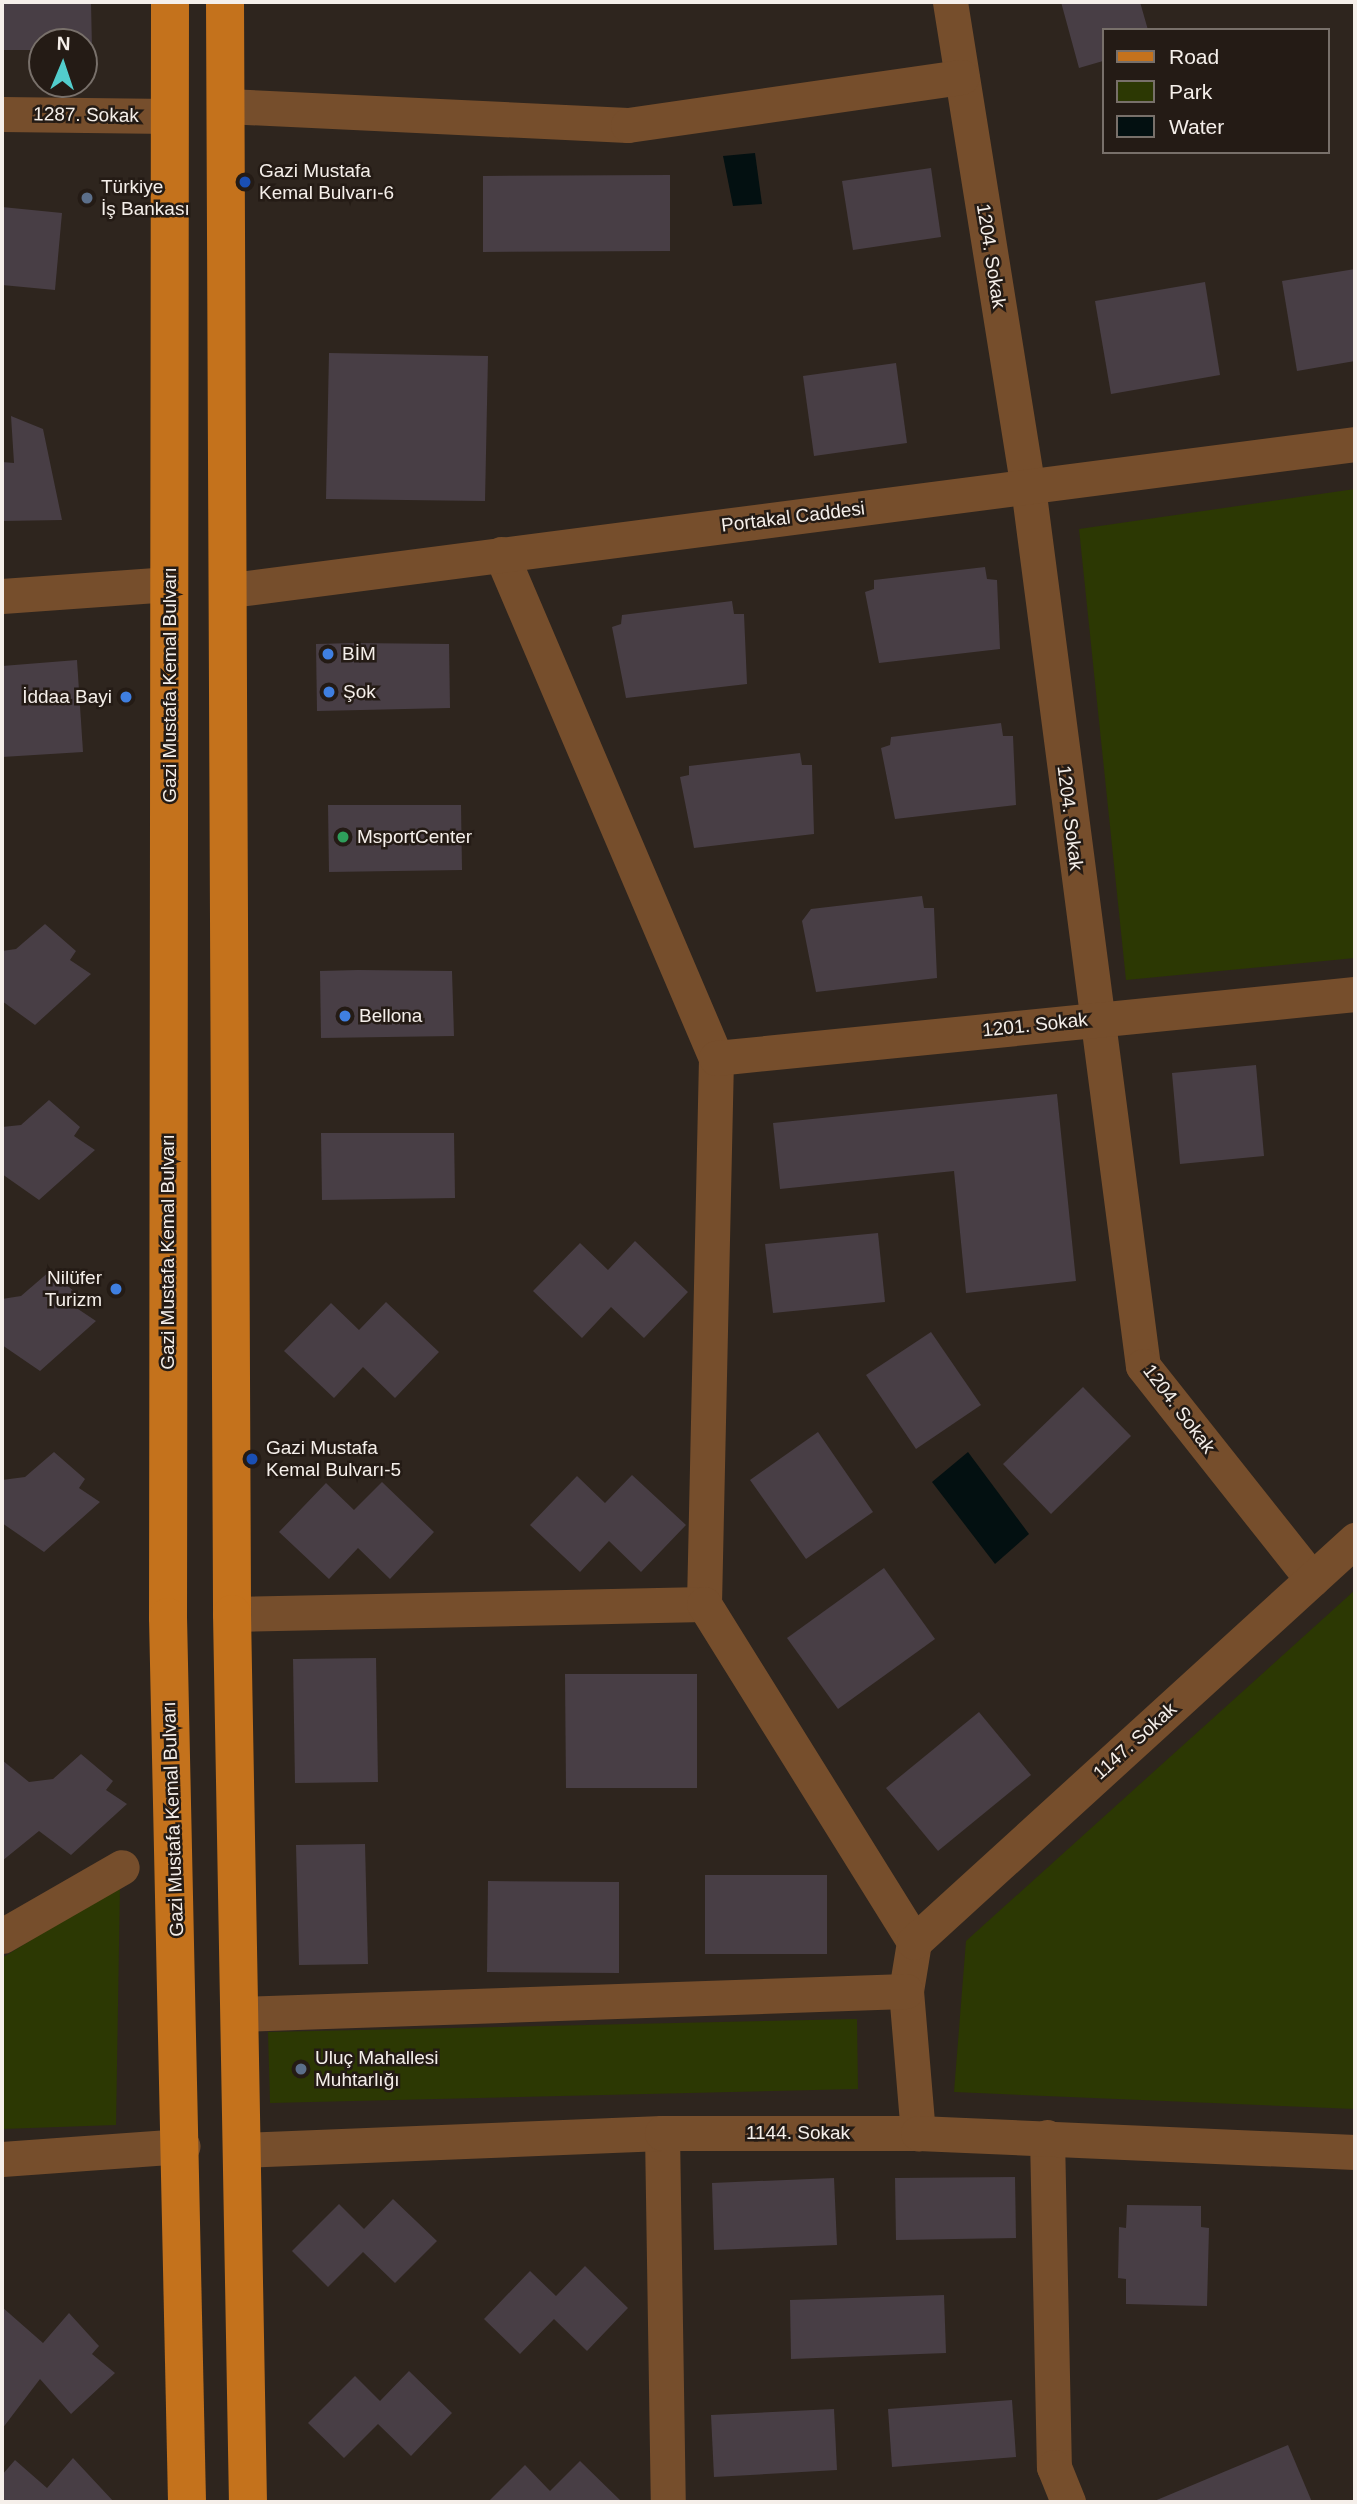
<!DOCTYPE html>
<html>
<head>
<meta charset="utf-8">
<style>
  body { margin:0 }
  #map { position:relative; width:1357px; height:2504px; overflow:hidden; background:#2e251e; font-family:Arial,sans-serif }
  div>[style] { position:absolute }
  .green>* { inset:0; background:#2c3803 }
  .water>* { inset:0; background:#031011 }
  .building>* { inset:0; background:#483e45 }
  .street>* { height:35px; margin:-17.5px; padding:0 17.5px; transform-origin:17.5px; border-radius:17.5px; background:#764e2c }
  .primary>* { height:38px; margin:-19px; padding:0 19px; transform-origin:19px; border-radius:19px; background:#c4721c }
  .dots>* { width:19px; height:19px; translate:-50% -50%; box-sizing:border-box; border:4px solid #241b15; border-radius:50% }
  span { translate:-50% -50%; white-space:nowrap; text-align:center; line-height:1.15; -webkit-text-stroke:5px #241b15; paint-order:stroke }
  .street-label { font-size:19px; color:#f5efea }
  .poi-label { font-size:19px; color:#f5efea }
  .left { translate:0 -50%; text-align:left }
  .right { translate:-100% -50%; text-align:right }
  .frame { position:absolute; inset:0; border:4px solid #f5efea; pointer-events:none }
  .legend { position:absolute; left:1102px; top:28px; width:228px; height:126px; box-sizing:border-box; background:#241b15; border:2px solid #78706a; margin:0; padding:9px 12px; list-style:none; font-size:21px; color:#f5efea }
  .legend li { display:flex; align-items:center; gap:14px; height:35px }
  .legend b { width:35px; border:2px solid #78706a }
  .north { position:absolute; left:28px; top:28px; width:70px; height:70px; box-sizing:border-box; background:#241b15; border:2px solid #78706a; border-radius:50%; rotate:2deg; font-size:19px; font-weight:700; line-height:28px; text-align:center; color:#f5efea }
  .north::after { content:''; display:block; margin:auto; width:24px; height:32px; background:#52cdcc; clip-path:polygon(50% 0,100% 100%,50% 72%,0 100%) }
</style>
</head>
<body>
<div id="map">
  <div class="green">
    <i style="clip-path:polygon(1355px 489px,1355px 958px,1126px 980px,1079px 529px)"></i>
    <i style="clip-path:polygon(1355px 1590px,1355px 2109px,954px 2092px,966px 1941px)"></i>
    <i style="clip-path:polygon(120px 1885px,116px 2125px,2px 2129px,2px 1958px)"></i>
    <i style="clip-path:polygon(857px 2019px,858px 2089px,270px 2103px,268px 2032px)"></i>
  </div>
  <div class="water">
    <i style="clip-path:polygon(755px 153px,762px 204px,733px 206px,723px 156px)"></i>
    <i style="clip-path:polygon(968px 1452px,1029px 1534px,995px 1564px,932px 1482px)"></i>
  </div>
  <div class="building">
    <i style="clip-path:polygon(2px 2px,91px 2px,92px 49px,84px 49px,84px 42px,42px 42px,42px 50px,2px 50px)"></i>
    <i style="clip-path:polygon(1061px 2px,1140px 2px,1148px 30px,1103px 30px,1103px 61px,1079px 68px)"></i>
    <i style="clip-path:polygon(931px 168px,941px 237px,853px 250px,842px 181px)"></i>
    <i style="clip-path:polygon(670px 175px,670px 251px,483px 252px,483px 176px)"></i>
    <i style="clip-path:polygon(2px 207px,62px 213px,55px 290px,2px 285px)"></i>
    <i style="clip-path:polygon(1355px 269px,1355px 361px,1297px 371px,1282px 281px)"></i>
    <i style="clip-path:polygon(1205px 282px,1220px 375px,1111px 394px,1095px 301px)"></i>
    <i style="clip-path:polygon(329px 353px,488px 356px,485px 501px,326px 499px)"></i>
    <i style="clip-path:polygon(896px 363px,907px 443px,814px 456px,803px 376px)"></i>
    <i style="clip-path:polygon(11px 416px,43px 429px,62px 520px,2px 521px,2px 462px,14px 463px)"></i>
    <i style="clip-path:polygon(985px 567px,987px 579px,997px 580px,1000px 649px,879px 663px,865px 592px,874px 589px,874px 580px)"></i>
    <i style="clip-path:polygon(732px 601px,734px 614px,744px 614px,747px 684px,626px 698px,612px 627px,621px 624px,622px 615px)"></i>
    <i style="clip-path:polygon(354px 643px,449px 644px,450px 708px,317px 711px,316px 644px)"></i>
    <i style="clip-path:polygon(77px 660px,83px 752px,2px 757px,2px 666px)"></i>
    <i style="clip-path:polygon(1001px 723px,1003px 736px,1013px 736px,1016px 805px,895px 819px,881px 748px,890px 745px,891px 737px)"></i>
    <i style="clip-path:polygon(800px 753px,802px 765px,812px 765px,814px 834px,694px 848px,680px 777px,689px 775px,689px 766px)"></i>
    <i style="clip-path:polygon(328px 805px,461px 805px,462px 870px,329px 872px)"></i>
    <i style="clip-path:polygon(922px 896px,924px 908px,934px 908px,937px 978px,816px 992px,802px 921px,811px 909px)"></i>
    <i style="clip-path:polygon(45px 924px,76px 951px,70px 960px,91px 974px,35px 1025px,2px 1001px,2px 951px,16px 949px)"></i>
    <i style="clip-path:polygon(358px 970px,452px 971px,454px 1036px,321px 1038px,320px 971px)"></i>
    <i style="clip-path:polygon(1256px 1065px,1264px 1156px,1180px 1164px,1172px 1073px)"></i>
    <i style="clip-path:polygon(1057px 1094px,1076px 1281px,966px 1293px,954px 1171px,780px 1189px,773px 1123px)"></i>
    <i style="clip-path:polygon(49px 1100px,80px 1127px,74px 1136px,95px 1150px,39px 1200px,2px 1174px,2px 1127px,21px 1125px)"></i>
    <i style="clip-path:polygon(321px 1133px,454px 1133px,455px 1198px,322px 1200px)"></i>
    <i style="clip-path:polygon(878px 1233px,885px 1302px,773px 1313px,765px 1244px)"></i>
    <i style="clip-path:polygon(635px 1241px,688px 1292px,644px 1338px,611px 1307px,582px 1338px,533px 1291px,580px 1243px,608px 1270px)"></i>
    <i style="clip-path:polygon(50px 1271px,82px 1298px,75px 1307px,96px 1321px,40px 1371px,2px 1345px,2px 1299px,21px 1296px)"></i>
    <i style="clip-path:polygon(386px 1302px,439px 1352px,395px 1398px,363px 1367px,334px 1398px,284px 1351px,331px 1303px,359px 1330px)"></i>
    <i style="clip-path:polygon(931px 1332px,981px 1405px,916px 1449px,866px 1375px)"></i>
    <i style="clip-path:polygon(1083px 1387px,1131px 1436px,1051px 1514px,1003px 1464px)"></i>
    <i style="clip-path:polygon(818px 1432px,873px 1512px,806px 1559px,750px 1480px)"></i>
    <i style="clip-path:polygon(54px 1452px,85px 1479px,79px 1488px,100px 1502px,44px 1552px,2px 1523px,2px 1480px,25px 1477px)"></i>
    <i style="clip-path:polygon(632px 1475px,686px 1525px,641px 1572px,609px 1541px,580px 1572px,530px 1525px,577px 1476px,605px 1503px)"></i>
    <i style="clip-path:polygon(382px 1482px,434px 1532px,390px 1579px,358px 1548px,329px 1579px,279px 1532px,326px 1483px,354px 1510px)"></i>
    <i style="clip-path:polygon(884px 1568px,935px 1639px,838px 1709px,787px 1638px)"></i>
    <i style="clip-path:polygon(376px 1658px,378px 1782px,295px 1783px,293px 1659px)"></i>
    <i style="clip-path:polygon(565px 1674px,697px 1674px,697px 1788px,566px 1788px)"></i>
    <i style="clip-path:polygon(979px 1712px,1031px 1775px,938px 1851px,886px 1788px)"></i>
    <i style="clip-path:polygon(81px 1754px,113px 1781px,106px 1790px,127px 1804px,71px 1855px,39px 1831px,2px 1861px,2px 1760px,29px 1782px,53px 1779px)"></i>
    <i style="clip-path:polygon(365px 1844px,368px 1964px,299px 1965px,296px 1845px)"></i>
    <i style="clip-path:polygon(705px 1875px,827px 1875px,827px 1954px,705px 1954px)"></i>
    <i style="clip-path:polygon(488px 1881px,619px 1882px,619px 1973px,487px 1972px)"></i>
    <i style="clip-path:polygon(1015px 2177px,1016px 2238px,896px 2240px,895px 2178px)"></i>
    <i style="clip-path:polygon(834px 2178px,837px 2245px,714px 2250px,712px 2183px)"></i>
    <i style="clip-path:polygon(393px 2199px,437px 2241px,395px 2283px,363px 2252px,328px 2287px,292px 2251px,339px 2204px,364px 2229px)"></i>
    <i style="clip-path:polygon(1127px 2205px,1201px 2206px,1201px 2227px,1209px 2228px,1207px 2306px,1126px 2304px,1126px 2279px,1118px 2278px,1119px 2227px,1126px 2228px)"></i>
    <i style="clip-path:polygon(585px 2266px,628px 2308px,587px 2351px,554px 2319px,520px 2354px,484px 2319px,530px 2271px,556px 2296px)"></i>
    <i style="clip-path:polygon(944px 2295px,946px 2353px,791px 2359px,790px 2300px)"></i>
    <i style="clip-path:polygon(2px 2307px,43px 2343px,69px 2313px,99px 2346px,92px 2354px,115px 2373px,71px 2414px,40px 2379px,2px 2429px)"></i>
    <i style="clip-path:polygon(409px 2371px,452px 2413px,411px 2456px,378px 2424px,344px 2458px,308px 2423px,355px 2376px,380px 2401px)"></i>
    <i style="clip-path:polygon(1012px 2400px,1016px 2457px,892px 2467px,888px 2409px)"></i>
    <i style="clip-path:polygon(834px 2409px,837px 2470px,714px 2477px,711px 2415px)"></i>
    <i style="clip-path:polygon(1288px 2445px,1312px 2502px,1152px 2502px)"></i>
    <i style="clip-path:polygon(73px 2458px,114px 2502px,2px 2502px,2px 2475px,15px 2460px,47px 2488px)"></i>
    <i style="clip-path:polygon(580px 2461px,622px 2502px,488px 2502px,525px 2465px,550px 2491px)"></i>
  </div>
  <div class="street">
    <i style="left:950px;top:2px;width:491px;rotate:80.9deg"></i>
    <i style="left:1028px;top:487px;width:886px;rotate:82.55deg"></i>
    <i style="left:1143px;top:1366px;width:272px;rotate:51.6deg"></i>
    <i style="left:226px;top:106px;width:402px;rotate:2.7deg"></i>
    <i style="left:628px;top:125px;width:337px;rotate:-8.2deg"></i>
    <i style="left:2px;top:114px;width:168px;rotate:0.7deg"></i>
    <i style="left:501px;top:554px;width:548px;rotate:66.9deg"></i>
    <i style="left:716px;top:1058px;width:546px;rotate:91.26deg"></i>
    <i style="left:231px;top:590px;width:1133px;rotate:-7.4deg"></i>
    <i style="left:2px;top:596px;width:168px;rotate:-4.1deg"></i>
    <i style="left:716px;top:1058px;width:642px;rotate:-5.72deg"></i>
    <i style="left:232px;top:1614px;width:472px;rotate:-1.2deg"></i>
    <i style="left:704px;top:1604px;width:398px;rotate:58.1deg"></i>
    <i style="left:914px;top:1942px;width:50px;rotate:99.3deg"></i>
    <i style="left:906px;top:1991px;width:143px;rotate:85.2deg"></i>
    <i style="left:2px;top:1936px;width:138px;rotate:-29.9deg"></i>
    <i style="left:914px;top:1942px;width:597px;rotate:-42.35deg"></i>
    <i style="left:238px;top:2014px;width:668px;rotate:-1.97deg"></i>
    <i style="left:662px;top:2133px;width:369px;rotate:89.1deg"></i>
    <i style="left:1047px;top:2137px;width:330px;rotate:88.8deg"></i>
    <i style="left:1054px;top:2467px;width:38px;rotate:68deg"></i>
    <i style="left:241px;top:2150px;width:421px;rotate:-2.3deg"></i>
    <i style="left:662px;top:2133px;width:256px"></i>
    <i style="left:918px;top:2133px;width:437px;rotate:2.5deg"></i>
    <i style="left:2px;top:2159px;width:181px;rotate:-4.1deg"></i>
  </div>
  <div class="primary">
    <i style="left:170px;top:2px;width:1615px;rotate:90.07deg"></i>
    <i style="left:168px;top:1617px;width:885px;rotate:88.77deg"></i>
    <i style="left:225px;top:2px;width:1612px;rotate:89.75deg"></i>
    <i style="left:232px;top:1614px;width:888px;rotate:88.97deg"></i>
  </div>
  <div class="dots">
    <i style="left:245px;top:182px;background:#1a4fb4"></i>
    <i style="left:87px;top:198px;background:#5c6f8a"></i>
    <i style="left:328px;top:654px;background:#3f7fe0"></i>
    <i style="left:329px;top:692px;background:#3f7fe0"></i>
    <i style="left:126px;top:697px;background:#3f7fe0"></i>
    <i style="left:343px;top:837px;background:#2e9e5b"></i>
    <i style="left:345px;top:1016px;background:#3f7fe0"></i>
    <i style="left:116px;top:1289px;background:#3f7fe0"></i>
    <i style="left:252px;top:1459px;background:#1a4fb4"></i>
    <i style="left:301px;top:2069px;background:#5c6f8a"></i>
  </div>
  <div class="street-label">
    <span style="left:86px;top:115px;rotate:1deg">1287. Sokak</span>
    <span style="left:991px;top:256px;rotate:81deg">1204. Sokak</span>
    <span style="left:793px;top:517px;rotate:-7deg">Portakal Caddesi</span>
    <span style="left:170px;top:685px;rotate:-90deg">Gazi Mustafa Kemal Bulvarı</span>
    <span style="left:1070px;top:818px;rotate:83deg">1204. Sokak</span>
    <span style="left:1035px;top:1025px;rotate:-6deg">1201. Sokak</span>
    <span style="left:168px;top:1252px;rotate:-90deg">Gazi Mustafa Kemal Bulvarı</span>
    <span style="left:1179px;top:1409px;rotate:53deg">1204. Sokak</span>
    <span style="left:1135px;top:1741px;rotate:-42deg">1147. Sokak</span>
    <span style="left:173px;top:1819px;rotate:-92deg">Gazi Mustafa Kemal Bulvarı</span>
    <span style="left:798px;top:2133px">1144. Sokak</span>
  </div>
  <div class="poi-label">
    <span class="left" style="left:259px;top:182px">Gazi Mustafa<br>Kemal Bulvarı-6</span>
    <span class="left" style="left:101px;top:198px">Türkiye<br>İş Bankası</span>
    <span class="left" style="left:342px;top:654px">BİM</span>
    <span class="left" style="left:343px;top:692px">Şok</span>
    <span class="right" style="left:112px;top:697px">İddaa Bayi</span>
    <span class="left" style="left:357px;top:837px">MsportCenter</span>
    <span class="left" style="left:359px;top:1016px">Bellona</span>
    <span class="right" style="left:102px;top:1289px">Nilüfer<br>Turizm</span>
    <span class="left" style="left:266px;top:1459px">Gazi Mustafa<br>Kemal Bulvarı-5</span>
    <span class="left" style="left:315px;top:2069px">Uluç Mahallesi<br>Muhtarlığı</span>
  </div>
  <div class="frame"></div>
  <ul class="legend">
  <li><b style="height:9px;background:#c4721c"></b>Road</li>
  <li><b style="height:19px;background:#2c3803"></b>Park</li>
  <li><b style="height:19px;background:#031011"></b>Water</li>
  </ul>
  <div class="north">N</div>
</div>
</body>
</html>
